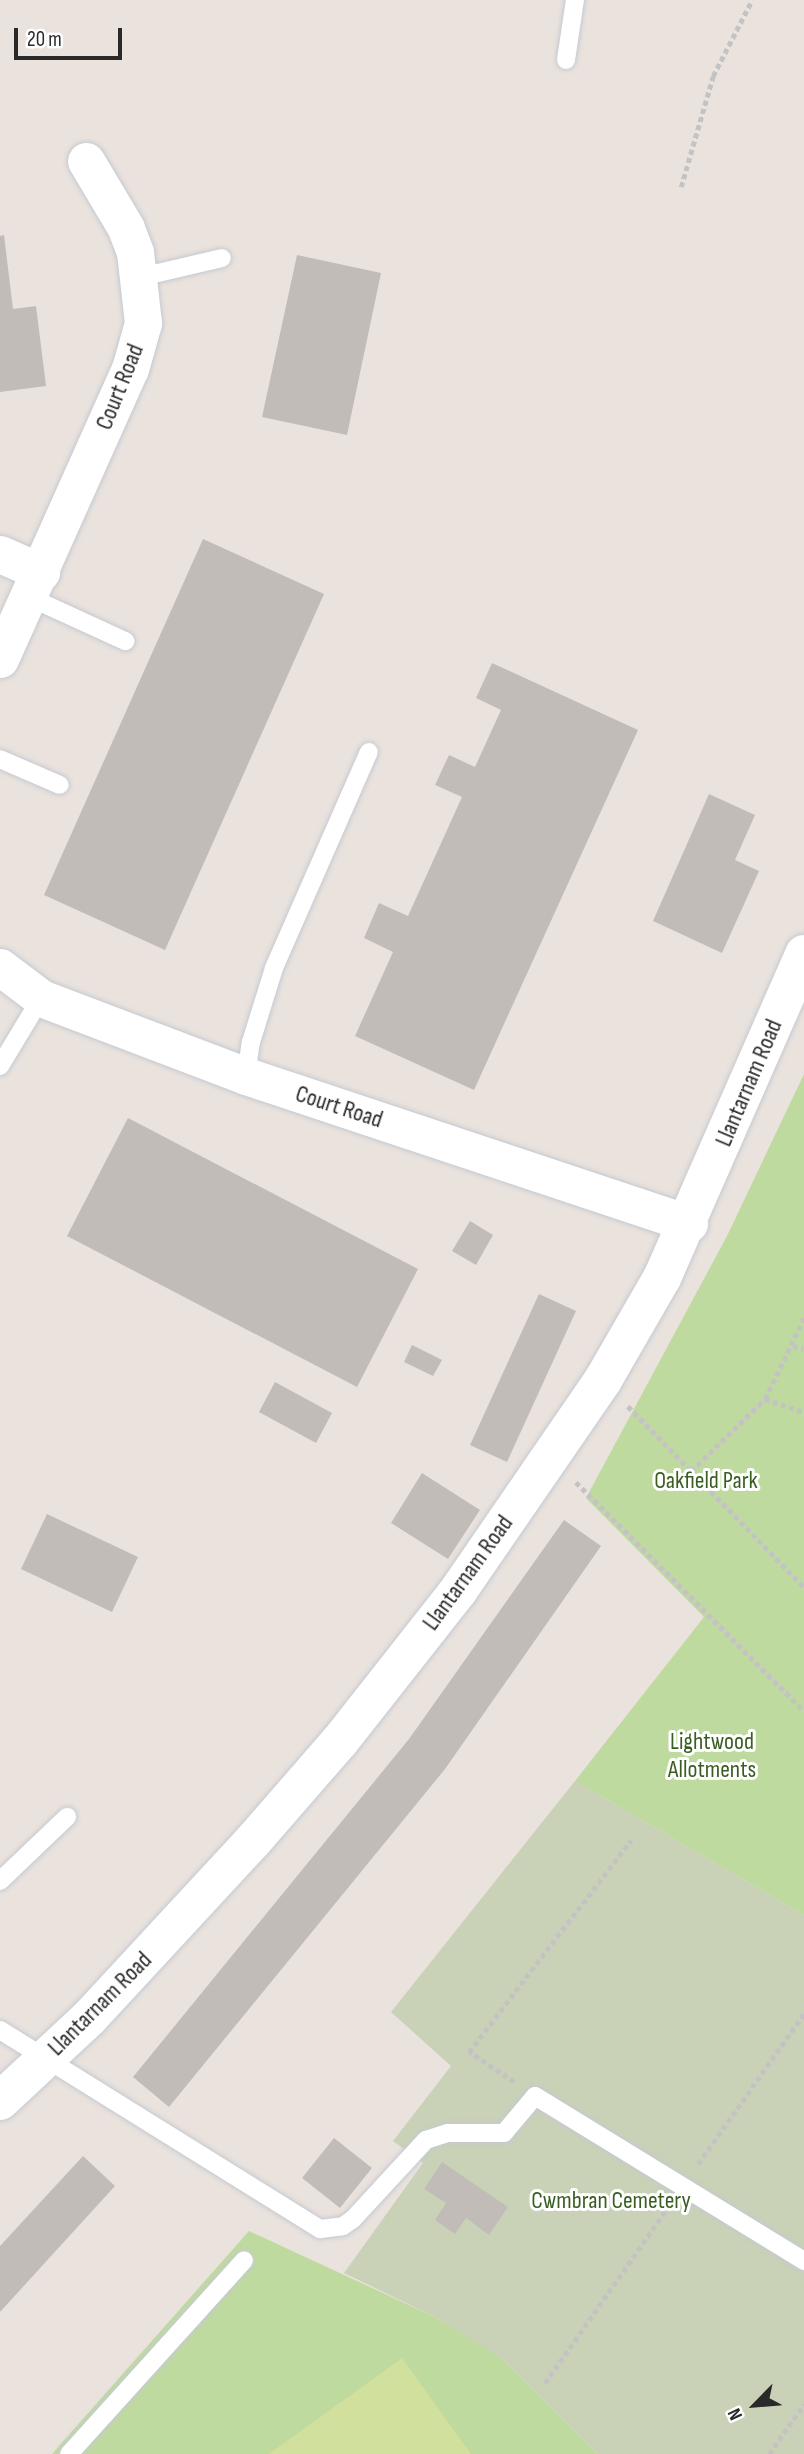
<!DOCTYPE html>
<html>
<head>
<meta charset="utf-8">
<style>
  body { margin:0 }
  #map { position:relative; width:804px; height:2454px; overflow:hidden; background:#eae2dd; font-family:"Sofia Sans Condensed",sans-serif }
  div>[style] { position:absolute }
  .green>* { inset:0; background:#bfda9f }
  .cemetery>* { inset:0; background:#c9d2b6 }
  .pitch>* { inset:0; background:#d1e09c }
  .building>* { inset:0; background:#c2bcb9 }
  .path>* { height:4.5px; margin-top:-2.25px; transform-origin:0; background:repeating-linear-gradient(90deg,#c3c3c3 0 5px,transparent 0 8.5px) }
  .roads { filter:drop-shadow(0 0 2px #c4cad1) drop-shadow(0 0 2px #c4cad1) }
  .service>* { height:18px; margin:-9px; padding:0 9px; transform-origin:9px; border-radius:9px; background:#fff }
  .minor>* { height:37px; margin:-18.5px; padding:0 18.5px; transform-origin:18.5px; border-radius:18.5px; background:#fff }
  .tertiary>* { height:38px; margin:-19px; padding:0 19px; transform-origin:19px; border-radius:19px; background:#fff }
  span { translate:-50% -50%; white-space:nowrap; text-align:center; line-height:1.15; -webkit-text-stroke:6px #fff; paint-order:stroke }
  .street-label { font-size:24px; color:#292929 }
  .park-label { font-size:24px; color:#3a5e22 }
  .north { position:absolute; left:720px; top:2370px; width:70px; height:70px; -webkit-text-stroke:5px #fff; paint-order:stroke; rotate:245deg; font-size:19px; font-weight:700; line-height:28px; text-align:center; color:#292929 }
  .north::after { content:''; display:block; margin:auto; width:24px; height:32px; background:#292929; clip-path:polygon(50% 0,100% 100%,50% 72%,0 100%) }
  .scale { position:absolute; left:14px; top:28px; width:108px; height:32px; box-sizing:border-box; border:4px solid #292929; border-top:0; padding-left:9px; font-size:21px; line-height:24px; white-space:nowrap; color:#292929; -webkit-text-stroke:5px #fff; paint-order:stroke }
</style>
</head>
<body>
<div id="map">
  <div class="green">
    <i style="clip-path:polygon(804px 1074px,804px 1915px,575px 1781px,704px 1617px,586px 1498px,727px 1236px)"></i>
    <i style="clip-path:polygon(249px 2231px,437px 2318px,471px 2338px,504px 2360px,598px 2454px,52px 2454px)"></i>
  </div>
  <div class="cemetery">
    <i style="clip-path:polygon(575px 1781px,804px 1915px,804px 2454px,598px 2454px,504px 2360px,437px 2318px,344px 2273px,423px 2163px,393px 2141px,451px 2066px,391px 2012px)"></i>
  </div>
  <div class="pitch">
    <i style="clip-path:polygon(402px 2358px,471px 2454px,269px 2454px)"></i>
  </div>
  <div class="building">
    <i style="clip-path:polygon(4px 235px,13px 309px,36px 306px,46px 386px,0 392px,0 236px)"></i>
    <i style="clip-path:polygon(297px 255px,381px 273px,347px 435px,262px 417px)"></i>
    <i style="clip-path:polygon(203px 539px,324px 594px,165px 950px,44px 895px)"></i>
    <i style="clip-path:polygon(492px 663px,638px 730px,474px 1090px,355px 1036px,393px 952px,364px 938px,379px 903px,408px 916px,462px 797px,435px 785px,449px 755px,475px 767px,501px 710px,476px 698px)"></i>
    <i style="clip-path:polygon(709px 794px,755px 815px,735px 860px,759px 871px,722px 953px,653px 921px)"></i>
    <i style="clip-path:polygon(128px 1118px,418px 1269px,357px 1387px,67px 1236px)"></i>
    <i style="clip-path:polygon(470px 1221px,493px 1235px,476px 1265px,452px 1251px)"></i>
    <i style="clip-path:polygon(539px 1294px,576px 1311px,507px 1462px,470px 1445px)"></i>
    <i style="clip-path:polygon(412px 1345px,442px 1360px,433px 1376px,404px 1362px)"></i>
    <i style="clip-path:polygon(275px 1382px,332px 1413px,316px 1443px,259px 1412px)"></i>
    <i style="clip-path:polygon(422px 1473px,480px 1510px,448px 1559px,391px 1523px)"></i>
    <i style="clip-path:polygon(47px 1514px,138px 1557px,112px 1612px,21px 1569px)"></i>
    <i style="clip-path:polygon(564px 1520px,601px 1546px,445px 1769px,169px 2107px,133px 2077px,409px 1739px)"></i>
    <i style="clip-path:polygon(334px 2138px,372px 2168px,340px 2208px,302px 2178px)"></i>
    <i style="clip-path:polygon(83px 2156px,115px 2186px,0 2312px,0 2246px)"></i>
    <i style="clip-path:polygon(442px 2162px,508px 2207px,489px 2235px,466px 2218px,455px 2234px,435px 2220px,446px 2203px,424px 2189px)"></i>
  </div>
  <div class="path">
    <i style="left:681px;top:187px;width:116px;rotate:-73.9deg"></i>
    <i style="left:713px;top:76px;width:85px;rotate:-62.8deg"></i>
    <i style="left:793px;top:1346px;width:11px;rotate:15deg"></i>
    <i style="left:765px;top:1399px;width:41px;rotate:18.4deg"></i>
    <i style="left:628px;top:1406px;width:252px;rotate:45.8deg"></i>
    <i style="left:691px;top:1471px;width:103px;rotate:-44.2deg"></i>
    <i style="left:765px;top:1399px;width:90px;rotate:-64.3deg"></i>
    <i style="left:576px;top:1482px;width:323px;rotate:45.1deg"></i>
    <i style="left:514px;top:2082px;width:54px;rotate:-146.3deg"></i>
    <i style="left:469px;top:2052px;width:267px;rotate:-52.6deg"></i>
    <i style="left:698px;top:2164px;width:184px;rotate:-54.8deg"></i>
    <i style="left:545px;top:2383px;width:213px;rotate:-55deg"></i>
    <i style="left:769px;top:2454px;width:61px;rotate:-55deg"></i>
  </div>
  <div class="roads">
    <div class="service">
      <i style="left:566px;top:60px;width:61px;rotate:-81.5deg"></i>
      <i style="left:141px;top:277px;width:83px;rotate:-13.2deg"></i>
      <i style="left:29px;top:597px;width:106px;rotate:24.6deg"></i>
      <i style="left:0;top:759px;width:65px;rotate:23.4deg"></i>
      <i style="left:0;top:1066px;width:79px;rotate:-58.9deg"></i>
      <i style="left:246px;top:1076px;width:34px;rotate:-82deg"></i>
      <i style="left:251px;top:1042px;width:77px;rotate:-72.7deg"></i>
      <i style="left:274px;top:968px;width:236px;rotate:-66.3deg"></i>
      <i style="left:0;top:1881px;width:93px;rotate:-43.7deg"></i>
      <i style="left:0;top:2030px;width:377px;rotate:31.9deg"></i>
      <i style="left:320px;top:2229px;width:23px;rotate:-7deg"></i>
      <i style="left:343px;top:2226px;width:12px;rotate:-35deg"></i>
      <i style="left:353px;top:2219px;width:108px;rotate:-47.3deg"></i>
      <i style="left:426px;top:2140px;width:23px;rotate:-18deg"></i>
      <i style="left:448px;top:2133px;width:56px"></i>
      <i style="left:504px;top:2133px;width:48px;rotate:-50deg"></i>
      <i style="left:535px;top:2096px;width:316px;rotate:31.5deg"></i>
      <i style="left:69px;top:2454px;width:261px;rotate:-47.9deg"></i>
    </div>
    <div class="minor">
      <i style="left:0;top:554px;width:45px;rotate:23.7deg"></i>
      <i style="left:0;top:659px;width:318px;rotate:-65.9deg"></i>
      <i style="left:130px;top:369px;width:48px;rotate:-74.2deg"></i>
      <i style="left:143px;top:323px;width:71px;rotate:-96.4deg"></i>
      <i style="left:135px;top:252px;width:26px;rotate:-111deg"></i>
      <i style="left:126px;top:228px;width:78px;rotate:-120.8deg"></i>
      <i style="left:0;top:967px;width:51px;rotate:37.1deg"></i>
      <i style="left:41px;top:998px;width:219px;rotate:20.8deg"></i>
      <i style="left:246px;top:1076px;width:467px;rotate:18.4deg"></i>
    </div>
    <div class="tertiary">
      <i style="left:0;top:2101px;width:123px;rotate:-43deg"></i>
      <i style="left:90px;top:2017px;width:240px;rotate:-47.2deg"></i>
      <i style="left:253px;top:1841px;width:133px;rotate:-49deg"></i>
      <i style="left:340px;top:1741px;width:191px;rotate:-51.8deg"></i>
      <i style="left:458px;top:1591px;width:256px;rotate:-55.5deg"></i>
      <i style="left:603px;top:1380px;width:118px;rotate:-60deg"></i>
      <i style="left:662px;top:1278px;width:354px;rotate:-66.3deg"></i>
    </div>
  </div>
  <div class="street-label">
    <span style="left:120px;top:387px;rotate:-68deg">Court Road</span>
    <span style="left:749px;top:1083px;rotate:-67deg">Llantarnam Road</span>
    <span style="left:339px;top:1107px;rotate:18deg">Court Road</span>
    <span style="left:468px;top:1573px;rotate:-54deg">Llantarnam Road</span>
    <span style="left:100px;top:2004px;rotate:-45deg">Llantarnam Road</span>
  </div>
  <div class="park-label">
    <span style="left:706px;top:1481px">Oakfield Park</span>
    <span style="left:712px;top:1756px">Lightwood<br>Allotments</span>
    <span style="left:611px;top:2201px">Cwmbran Cemetery</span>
  </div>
  <div class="north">N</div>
  <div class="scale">20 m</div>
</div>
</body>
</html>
